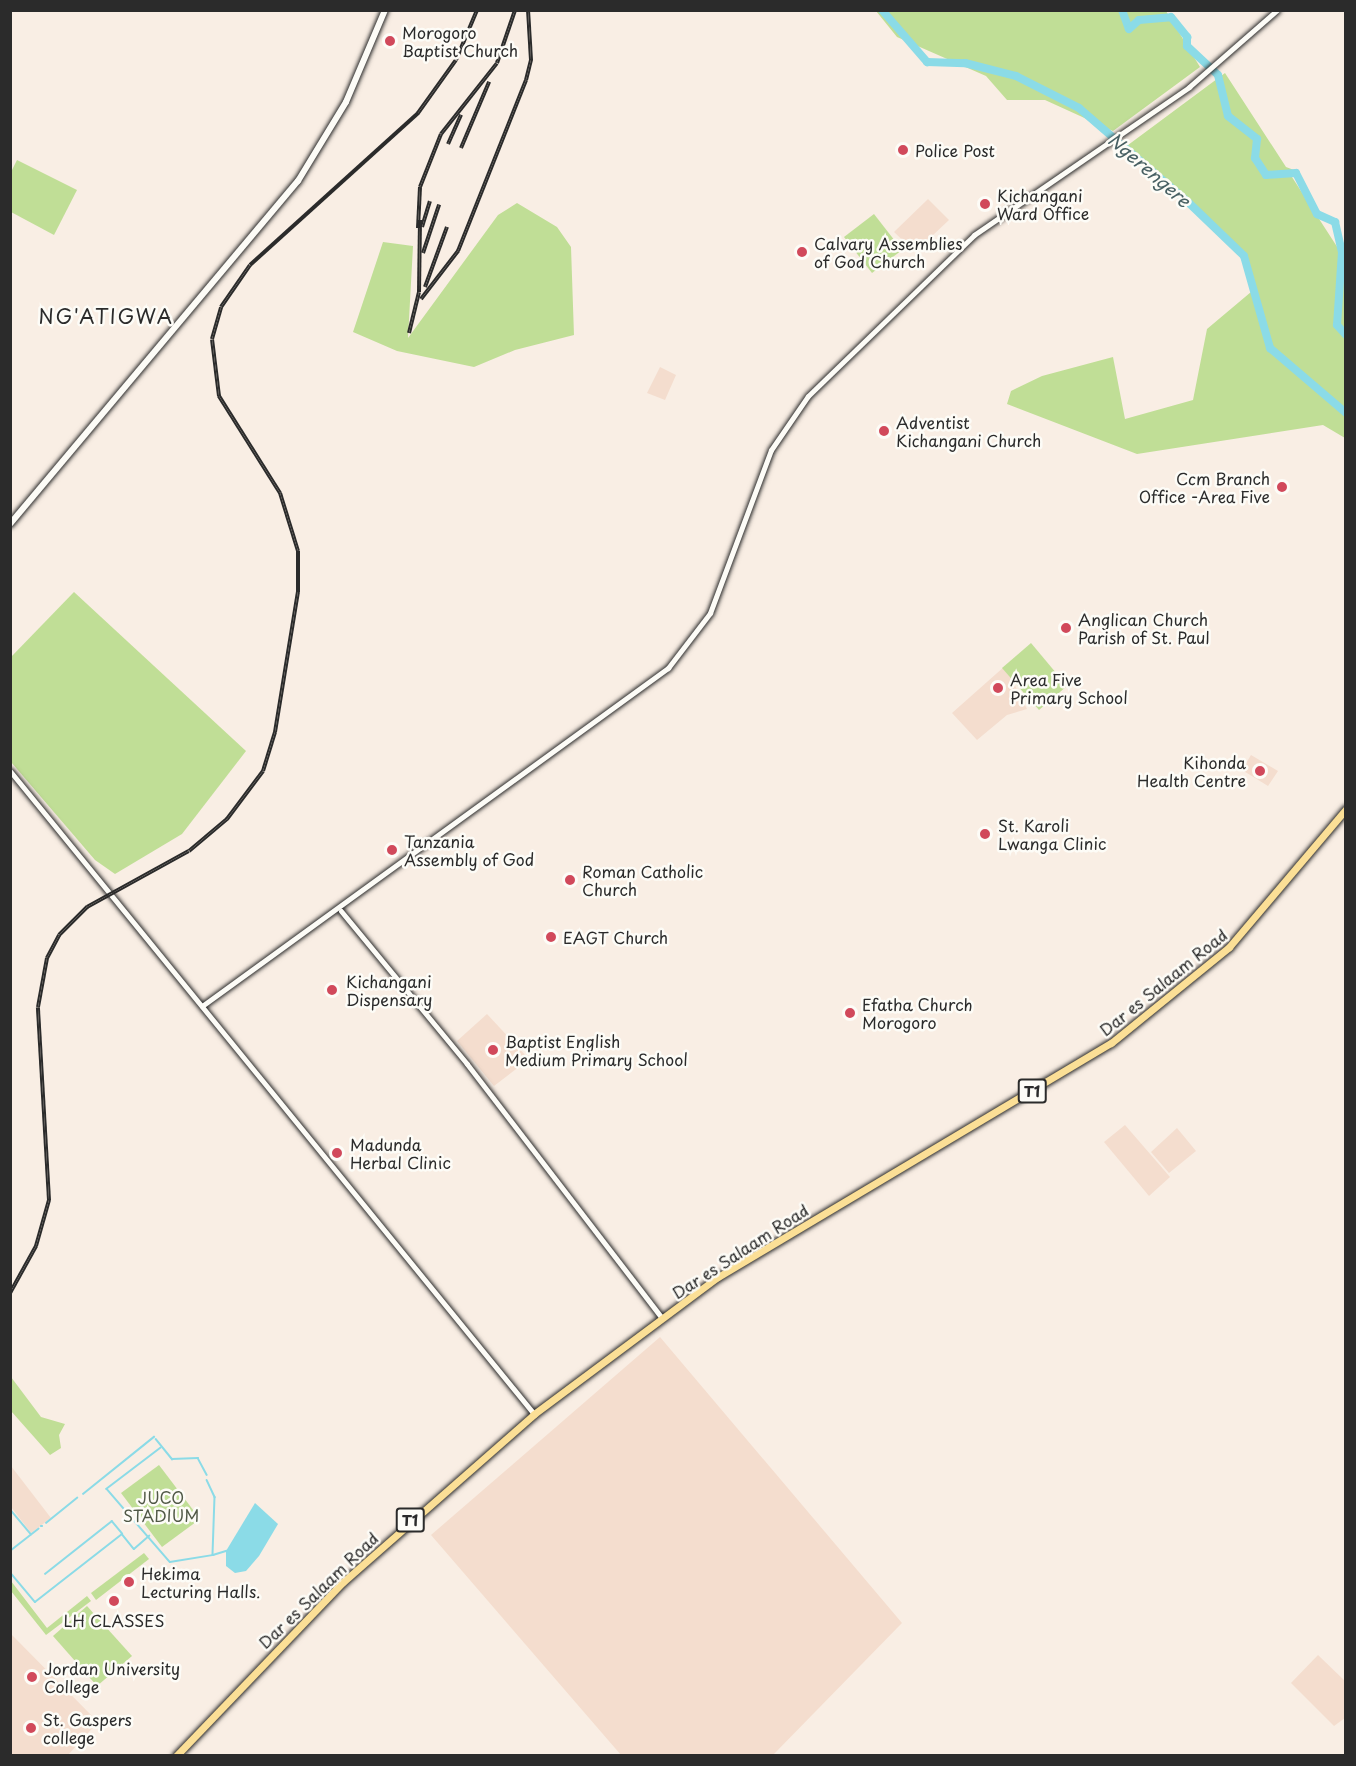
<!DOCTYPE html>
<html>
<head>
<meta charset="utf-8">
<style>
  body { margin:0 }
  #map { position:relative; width:1356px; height:1766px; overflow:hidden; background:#f9eee4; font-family:"Playpen Sans",sans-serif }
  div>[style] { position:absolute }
  .built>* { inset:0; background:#f4ddce }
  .green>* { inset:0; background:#c0de96 }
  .water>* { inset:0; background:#8bdbe7 }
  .stream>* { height:1.5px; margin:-0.75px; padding:0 0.75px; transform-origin:0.75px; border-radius:0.75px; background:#8bdbe7 }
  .river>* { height:8px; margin:-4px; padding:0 4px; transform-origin:4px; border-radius:4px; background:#8bdbe7 }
  .roads { filter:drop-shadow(0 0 2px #2b2b2b) drop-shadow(0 0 2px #2b2b2b) }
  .tertiary>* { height:5px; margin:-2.5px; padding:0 2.5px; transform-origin:2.5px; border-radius:2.5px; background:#fdfcf7 }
  .secondary>* { height:6px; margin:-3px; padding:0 3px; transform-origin:3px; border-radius:3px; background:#fdfcf7 }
  .trunk>* { height:7px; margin:-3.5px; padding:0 3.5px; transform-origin:3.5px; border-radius:3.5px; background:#fbdf96 }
  .rail>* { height:4px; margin-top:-2px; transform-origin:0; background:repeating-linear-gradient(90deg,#fdfcf7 0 4.5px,#2b2b2b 0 9px); box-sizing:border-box; border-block:2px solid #2b2b2b }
  .dots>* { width:16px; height:16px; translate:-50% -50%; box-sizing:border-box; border:3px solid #fdfcf7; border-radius:50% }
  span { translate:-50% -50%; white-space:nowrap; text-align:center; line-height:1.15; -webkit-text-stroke:5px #fdfcf7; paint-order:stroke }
  .shield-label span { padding:2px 4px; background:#fdfcf7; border:2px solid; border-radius:4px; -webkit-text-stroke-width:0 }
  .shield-label { font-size:15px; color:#2b2b2b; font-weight:700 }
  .poi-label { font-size:16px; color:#2b2b2b }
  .left { translate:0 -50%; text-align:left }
  .right { translate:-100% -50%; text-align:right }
  .street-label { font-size:16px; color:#2b2b2b }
  .park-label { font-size:16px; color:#505846 }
  .water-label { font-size:18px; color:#486063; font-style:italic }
  .quarter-label { font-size:20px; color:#2b2b2b; letter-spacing:1.5px }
  .frame { position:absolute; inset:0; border:12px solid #2b2b2b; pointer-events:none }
</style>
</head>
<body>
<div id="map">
  <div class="built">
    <i style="clip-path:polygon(928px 199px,949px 220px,915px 252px,894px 232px)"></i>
    <i style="clip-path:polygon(660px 367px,676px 375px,665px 400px,647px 393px)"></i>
    <i style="clip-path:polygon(1005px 666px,1027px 709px,1007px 715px,977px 740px,952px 713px)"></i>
    <i style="clip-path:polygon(1251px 755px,1278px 771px,1268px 786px,1242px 770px)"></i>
    <i style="clip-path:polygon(487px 1014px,529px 1059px,494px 1086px,457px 1041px)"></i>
    <i style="clip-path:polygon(1125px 1125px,1170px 1177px,1149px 1196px,1104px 1142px)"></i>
    <i style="clip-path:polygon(1177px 1128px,1196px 1151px,1169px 1173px,1151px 1152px)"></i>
    <i style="clip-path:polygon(660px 1337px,902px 1623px,773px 1755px,621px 1755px,431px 1535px)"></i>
    <i style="clip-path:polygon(11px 1466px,51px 1518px,31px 1533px,11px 1507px)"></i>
    <i style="clip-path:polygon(10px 1633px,98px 1722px,68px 1755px,11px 1755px)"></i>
    <i style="clip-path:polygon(1318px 1655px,1345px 1681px,1345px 1718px,1334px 1726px,1291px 1683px)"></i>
  </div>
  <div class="green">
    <i style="clip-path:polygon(1143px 11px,1166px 11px,1200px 67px,1113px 131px,1045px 100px,1007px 100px,986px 76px,897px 37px,876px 11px)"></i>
    <i style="clip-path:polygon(1225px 73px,1286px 167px,1294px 170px,1290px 174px,1345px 259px,1345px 438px,1323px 425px,1137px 454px,1007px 404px,1011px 391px,1042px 376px,1113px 357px,1125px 419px,1193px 400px,1207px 329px,1251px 292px,1244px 257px,1124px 148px)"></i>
    <i style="clip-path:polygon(17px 160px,77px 190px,54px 235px,11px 212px,11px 172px)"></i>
    <i style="clip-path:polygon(517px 203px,557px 227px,571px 247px,574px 335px,515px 350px,474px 367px,397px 351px,353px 332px,383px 242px,413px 246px,408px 338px,498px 215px)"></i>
    <i style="clip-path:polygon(874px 214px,902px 250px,872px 273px,844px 237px)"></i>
    <i style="clip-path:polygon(74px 592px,246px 751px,182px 834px,115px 874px,95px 860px,11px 762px,11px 657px)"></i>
    <i style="clip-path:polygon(1031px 643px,1067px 686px,1039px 710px,1002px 668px)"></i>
    <i style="clip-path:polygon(11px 1377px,41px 1417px,65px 1424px,59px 1435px,61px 1448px,50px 1455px,11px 1411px)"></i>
    <i style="clip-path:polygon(159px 1465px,200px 1519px,162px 1547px,121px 1493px)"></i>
    <i style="clip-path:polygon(144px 1553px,149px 1559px,96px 1600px,91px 1593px)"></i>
    <i style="clip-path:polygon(11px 1581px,47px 1628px,87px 1596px,91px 1601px,46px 1635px,11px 1591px)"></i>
    <i style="clip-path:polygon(87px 1606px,132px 1656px,97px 1686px,53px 1636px)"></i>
  </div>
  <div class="water">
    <i style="clip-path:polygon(255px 1503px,278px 1524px,259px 1556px,246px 1571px,235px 1573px,226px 1566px,226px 1551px)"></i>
  </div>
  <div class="stream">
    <i style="left:156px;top:1439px;width:26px;rotate:51deg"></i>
    <i style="left:172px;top:1459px;width:26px;rotate:-2deg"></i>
    <i style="left:198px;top:1458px;width:19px;rotate:62deg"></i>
    <i style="left:161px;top:1448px;width:68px;rotate:142.8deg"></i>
    <i style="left:107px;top:1489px;width:96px;rotate:49.2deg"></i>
    <i style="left:170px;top:1562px;width:44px;rotate:-9.2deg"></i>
    <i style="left:207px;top:1480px;width:19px;rotate:65deg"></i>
    <i style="left:215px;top:1497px;width:58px;rotate:92deg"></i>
    <i style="left:213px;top:1555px;width:14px;rotate:-17deg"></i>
    <i style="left:83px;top:1494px;width:91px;rotate:-38.8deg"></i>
    <i style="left:10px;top:1509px;width:33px;rotate:50deg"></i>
    <i style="left:46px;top:1523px;width:40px;rotate:-39deg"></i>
    <i style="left:41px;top:1526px;width:1px"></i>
    <i style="left:10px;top:1551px;width:36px;rotate:-38deg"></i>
    <i style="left:10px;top:1572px;width:39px;rotate:50deg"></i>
    <i style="left:35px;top:1602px;width:110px;rotate:-38deg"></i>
    <i style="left:122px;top:1534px;width:19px;rotate:51deg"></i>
    <i style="left:134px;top:1549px;width:20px;rotate:-41deg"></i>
    <i style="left:45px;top:1574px;width:85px;rotate:-38.3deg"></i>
    <i style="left:112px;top:1521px;width:16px;rotate:50deg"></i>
  </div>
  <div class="river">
    <i style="left:882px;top:10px;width:69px;rotate:49.1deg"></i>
    <i style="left:927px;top:62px;width:38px;rotate:2deg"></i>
    <i style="left:965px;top:63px;width:53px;rotate:14.3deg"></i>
    <i style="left:1016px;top:76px;width:71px;rotate:26.9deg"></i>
    <i style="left:1079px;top:108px;width:145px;rotate:40.8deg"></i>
    <i style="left:1189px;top:203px;width:76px;rotate:43.9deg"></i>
    <i style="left:1244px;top:256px;width:96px;rotate:74.2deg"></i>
    <i style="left:1270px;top:348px;width:100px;rotate:40.5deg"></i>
    <i style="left:1122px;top:10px;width:20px;rotate:70deg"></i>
    <i style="left:1129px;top:29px;width:13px;rotate:-42deg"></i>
    <i style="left:1139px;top:20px;width:32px;rotate:-5deg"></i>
    <i style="left:1171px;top:17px;width:26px;rotate:51deg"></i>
    <i style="left:1187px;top:37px;width:9px;rotate:90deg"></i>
    <i style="left:1187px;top:46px;width:42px;rotate:43.1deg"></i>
    <i style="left:1218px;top:75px;width:42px;rotate:76.3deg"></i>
    <i style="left:1228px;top:116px;width:37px;rotate:38deg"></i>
    <i style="left:1257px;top:139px;width:19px;rotate:96deg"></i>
    <i style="left:1255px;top:158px;width:20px;rotate:57deg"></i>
    <i style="left:1266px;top:175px;width:30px;rotate:-4deg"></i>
    <i style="left:1296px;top:173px;width:46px;rotate:62.9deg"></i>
    <i style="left:1317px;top:214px;width:20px;rotate:24deg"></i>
    <i style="left:1335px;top:222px;width:31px;rotate:77deg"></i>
    <i style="left:1342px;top:252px;width:73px;rotate:93.9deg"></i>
    <i style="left:1337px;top:325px;width:13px;rotate:48deg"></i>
  </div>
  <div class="roads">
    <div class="tertiary">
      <i style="left:10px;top:771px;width:829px;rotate:50.82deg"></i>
      <i style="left:341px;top:911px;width:198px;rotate:50.5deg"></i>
      <i style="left:467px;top:1064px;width:320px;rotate:52.5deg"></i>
      <i style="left:202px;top:1006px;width:576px;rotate:-35.95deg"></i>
      <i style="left:668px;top:668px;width:69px;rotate:-52.6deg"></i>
      <i style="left:710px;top:613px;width:174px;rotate:-69.5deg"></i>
      <i style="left:771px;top:450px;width:65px;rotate:-55.6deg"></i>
      <i style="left:808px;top:396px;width:231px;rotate:-44.1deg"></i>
      <i style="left:974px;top:235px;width:261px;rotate:-34.5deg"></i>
      <i style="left:1189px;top:87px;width:117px;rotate:-41.2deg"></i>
    </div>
    <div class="secondary">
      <i style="left:10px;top:524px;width:448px;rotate:-50deg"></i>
      <i style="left:298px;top:181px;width:92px;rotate:-58.7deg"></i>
      <i style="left:346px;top:102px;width:100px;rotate:-67deg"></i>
    </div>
    <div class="trunk">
      <i style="left:176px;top:1756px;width:241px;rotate:-46.2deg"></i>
      <i style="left:343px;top:1582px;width:254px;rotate:-41.3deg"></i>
      <i style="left:534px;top:1414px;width:229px;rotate:-36.7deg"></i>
      <i style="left:718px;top:1277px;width:457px;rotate:-30.8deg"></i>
      <i style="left:1111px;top:1043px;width:152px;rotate:-39.1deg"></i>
      <i style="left:1229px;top:947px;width:181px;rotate:-49.7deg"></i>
    </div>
  </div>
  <div class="rail">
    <i style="left:448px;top:144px;width:32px;rotate:-66deg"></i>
    <i style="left:461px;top:148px;width:72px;rotate:-67deg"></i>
    <i style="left:422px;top:227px;width:27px;rotate:-73deg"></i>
    <i style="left:418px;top:228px;width:41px;rotate:-87.2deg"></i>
    <i style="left:420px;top:187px;width:57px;rotate:-68.4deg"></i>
    <i style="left:441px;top:134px;width:90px;rotate:-51.7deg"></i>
    <i style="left:497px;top:63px;width:56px;rotate:-71.2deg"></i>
    <i style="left:423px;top:253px;width:51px;rotate:-71.6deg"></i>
    <i style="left:425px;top:287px;width:64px;rotate:-69.9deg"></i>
    <i style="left:421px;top:299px;width:61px;rotate:-52.4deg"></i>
    <i style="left:458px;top:251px;width:184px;rotate:-68.3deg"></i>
    <i style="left:526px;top:80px;width:21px;rotate:-76deg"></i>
    <i style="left:531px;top:60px;width:50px;rotate:-93.4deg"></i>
    <i style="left:409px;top:333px;width:42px;rotate:-76.3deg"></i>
    <i style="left:419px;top:292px;width:72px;rotate:-89.2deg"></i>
    <i style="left:10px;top:1293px;width:54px;rotate:-61deg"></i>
    <i style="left:36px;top:1246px;width:48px;rotate:-74.2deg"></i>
    <i style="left:49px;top:1200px;width:193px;rotate:-93.3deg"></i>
    <i style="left:38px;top:1007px;width:50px;rotate:-79.6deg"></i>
    <i style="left:47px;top:958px;width:26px;rotate:-62deg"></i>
    <i style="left:59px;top:935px;width:40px;rotate:-45deg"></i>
    <i style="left:87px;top:907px;width:116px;rotate:-28.8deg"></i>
    <i style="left:189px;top:851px;width:50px;rotate:-40.1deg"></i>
    <i style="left:227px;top:819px;width:60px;rotate:-53.1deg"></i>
    <i style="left:263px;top:771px;width:41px;rotate:-72.9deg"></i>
    <i style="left:275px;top:732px;width:142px;rotate:-80.7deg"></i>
    <i style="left:298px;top:592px;width:41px;rotate:-90deg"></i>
    <i style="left:298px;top:551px;width:61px;rotate:-107.2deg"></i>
    <i style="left:280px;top:493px;width:115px;rotate:-122.2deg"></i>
    <i style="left:219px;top:396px;width:57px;rotate:-97deg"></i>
    <i style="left:212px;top:339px;width:33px;rotate:-74deg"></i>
    <i style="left:221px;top:307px;width:51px;rotate:-55.4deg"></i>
    <i style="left:250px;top:265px;width:227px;rotate:-42.1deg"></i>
    <i style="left:418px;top:113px;width:65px;rotate:-54.4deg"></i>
    <i style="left:456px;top:60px;width:54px;rotate:-67.2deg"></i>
  </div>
  <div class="dots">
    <i style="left:390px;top:41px;background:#d1495b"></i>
    <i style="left:903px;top:150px;background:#d1495b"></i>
    <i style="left:985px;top:204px;background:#d1495b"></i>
    <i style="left:802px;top:252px;background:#d1495b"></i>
    <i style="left:884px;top:431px;background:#d1495b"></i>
    <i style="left:1282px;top:487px;background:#d1495b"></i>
    <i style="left:1066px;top:628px;background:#d1495b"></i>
    <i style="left:998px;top:688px;background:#d1495b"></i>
    <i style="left:1260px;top:771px;background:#d1495b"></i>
    <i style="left:985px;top:834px;background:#d1495b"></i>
    <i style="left:392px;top:850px;background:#d1495b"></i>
    <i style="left:570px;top:880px;background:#d1495b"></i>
    <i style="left:551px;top:937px;background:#d1495b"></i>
    <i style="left:332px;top:990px;background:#d1495b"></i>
    <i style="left:850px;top:1013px;background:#d1495b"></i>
    <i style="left:493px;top:1050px;background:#d1495b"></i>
    <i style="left:337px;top:1153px;background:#d1495b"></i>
    <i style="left:129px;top:1582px;background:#d1495b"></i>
    <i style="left:114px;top:1601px;background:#d1495b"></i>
    <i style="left:32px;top:1677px;background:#d1495b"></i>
    <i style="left:31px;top:1728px;background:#d1495b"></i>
  </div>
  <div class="shield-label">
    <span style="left:1032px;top:1091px">T1</span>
    <span style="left:410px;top:1520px">T1</span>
  </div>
  <div class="poi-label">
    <span class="left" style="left:402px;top:41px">Morogoro<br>Baptist Church</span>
    <span class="left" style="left:915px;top:150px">Police Post</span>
    <span class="left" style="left:997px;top:204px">Kichangani<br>Ward Office</span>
    <span class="left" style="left:814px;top:252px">Calvary Assemblies<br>of God Church</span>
    <span class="left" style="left:896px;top:431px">Adventist<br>Kichangani Church</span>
    <span class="right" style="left:1270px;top:487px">Ccm Branch<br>Office -Area Five</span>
    <span class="left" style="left:1078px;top:628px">Anglican Church<br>Parish of St. Paul</span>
    <span class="left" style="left:1010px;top:688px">Area Five<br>Primary School</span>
    <span class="right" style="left:1246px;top:771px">Kihonda<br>Health Centre</span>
    <span class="left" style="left:998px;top:834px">St. Karoli<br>Lwanga Clinic</span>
    <span class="left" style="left:404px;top:850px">Tanzania<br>Assembly of God</span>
    <span class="left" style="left:582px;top:880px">Roman Catholic<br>Church</span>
    <span class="left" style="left:563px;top:937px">EAGT Church</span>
    <span class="left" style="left:346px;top:990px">Kichangani<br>Dispensary</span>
    <span class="left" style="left:862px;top:1013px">Efatha Church<br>Morogoro</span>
    <span class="left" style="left:505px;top:1050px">Baptist English<br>Medium Primary School</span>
    <span class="left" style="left:350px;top:1153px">Madunda<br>Herbal Clinic</span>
    <span class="left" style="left:141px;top:1582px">Hekima<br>Lecturing Halls.</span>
    <span style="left:114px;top:1620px">LH CLASSES</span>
    <span class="left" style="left:44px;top:1677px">Jordan University<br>College</span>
    <span class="left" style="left:43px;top:1728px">St. Gaspers<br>college</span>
  </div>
  <div class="street-label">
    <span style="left:1163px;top:982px;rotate:-39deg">Dar es Salaam Road</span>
    <span style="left:740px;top:1251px;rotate:-33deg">Dar es Salaam Road</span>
    <span style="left:318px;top:1590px;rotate:-44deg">Dar es Salaam Road</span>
  </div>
  <div class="park-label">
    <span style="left:161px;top:1506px">JUCO<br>STADIUM</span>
  </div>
  <div class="water-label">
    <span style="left:1149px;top:170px;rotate:41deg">Ngerengere</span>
  </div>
  <div class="quarter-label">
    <span style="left:106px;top:316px">NG'ATIGWA</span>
  </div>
  <div class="frame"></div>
</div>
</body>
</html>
